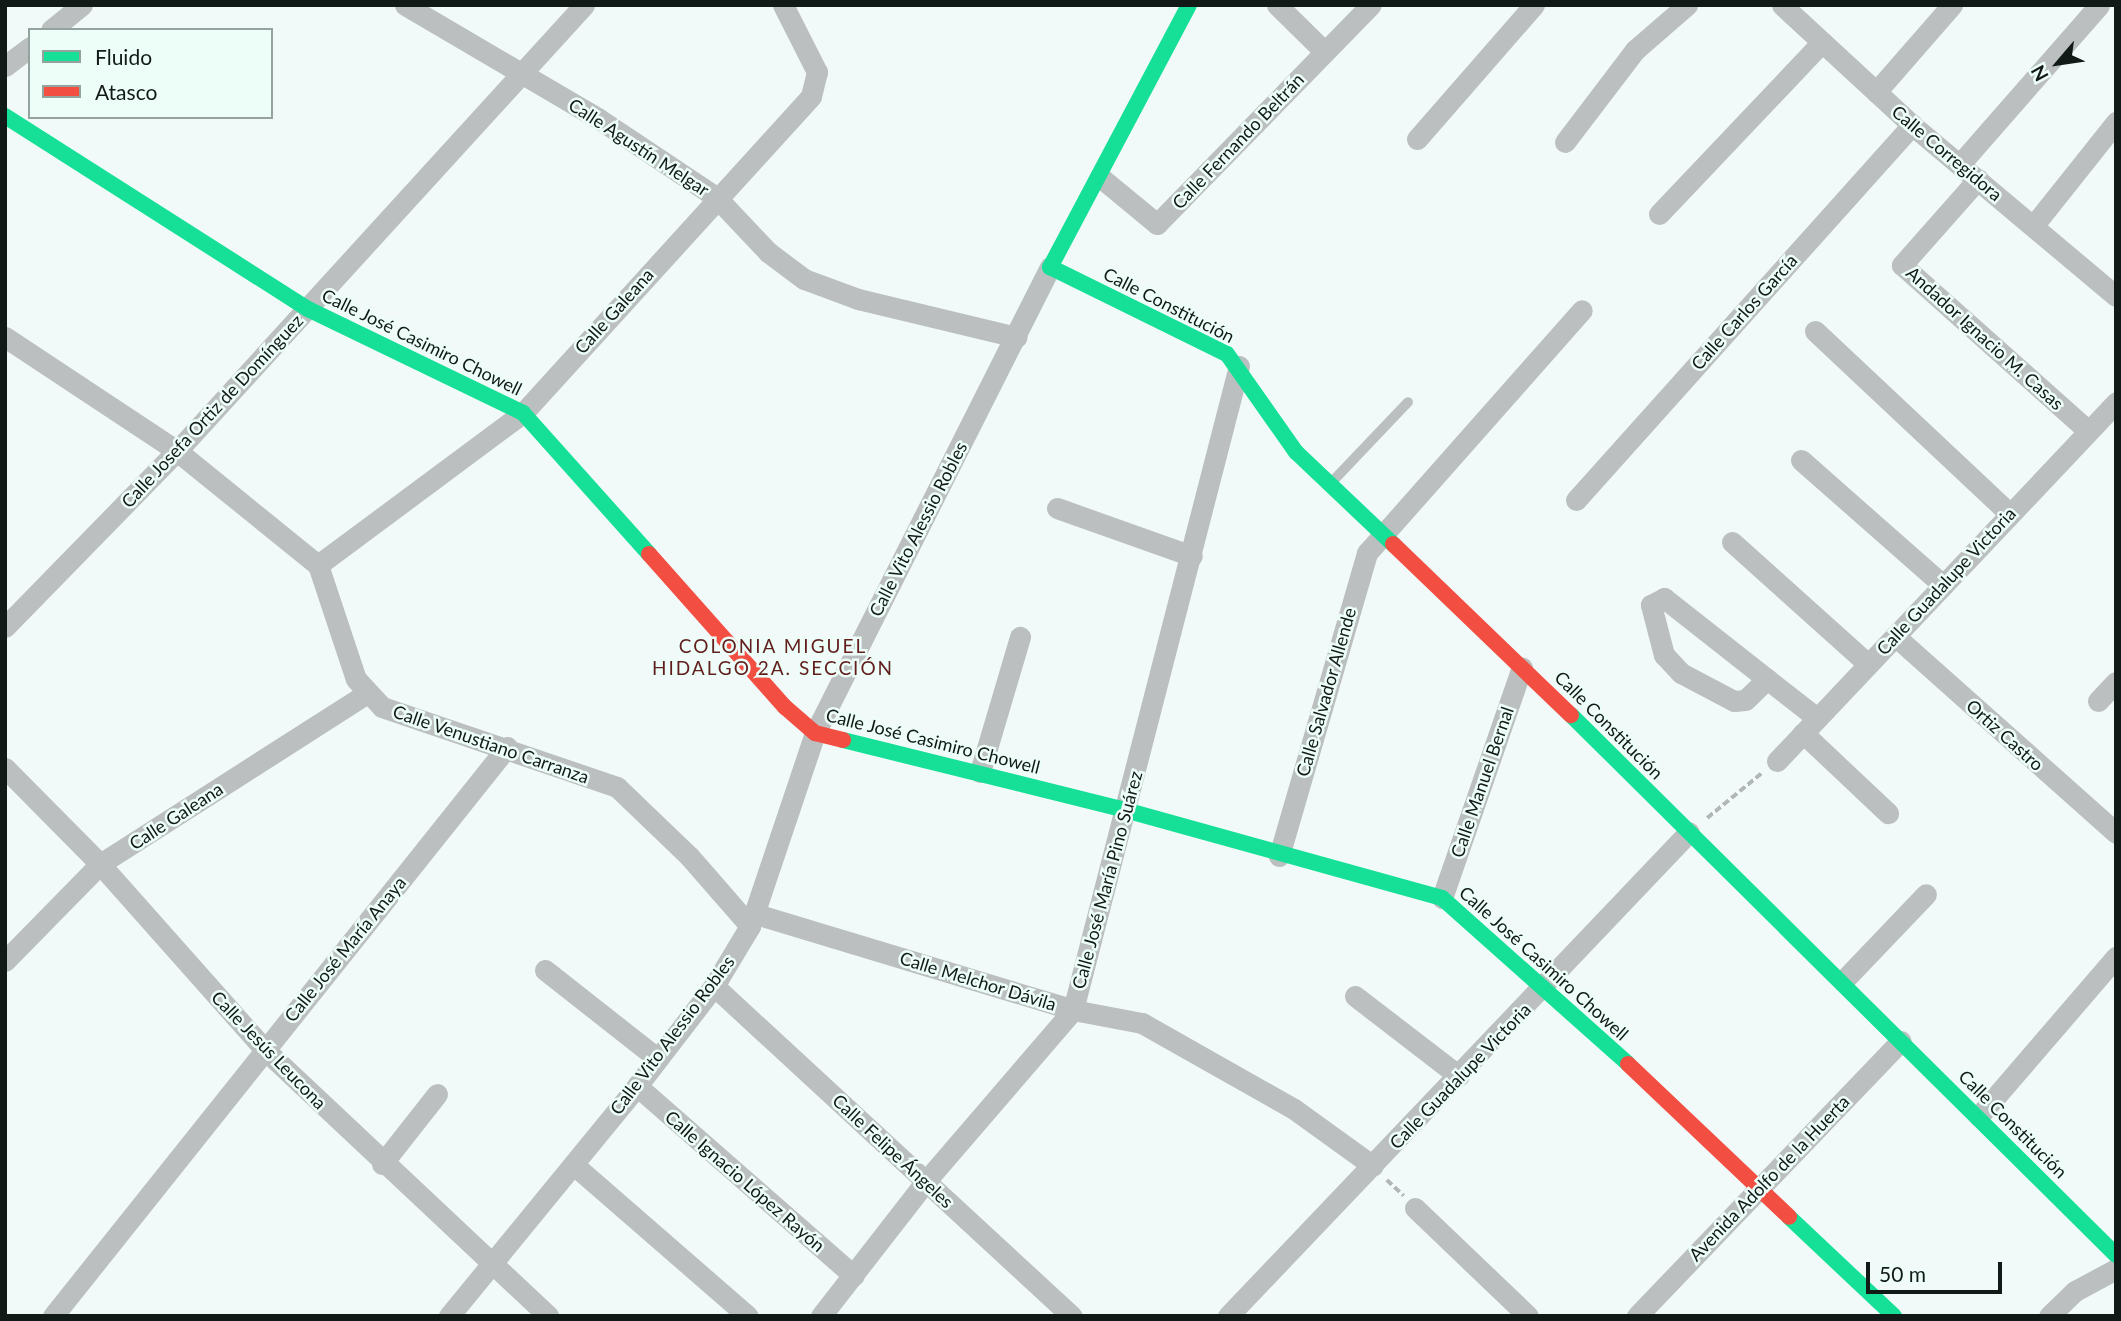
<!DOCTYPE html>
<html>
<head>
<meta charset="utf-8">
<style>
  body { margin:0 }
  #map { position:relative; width:2121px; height:1321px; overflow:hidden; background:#f1faf8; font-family:Lato,sans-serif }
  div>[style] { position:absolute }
  .path>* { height:3.5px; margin-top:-1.75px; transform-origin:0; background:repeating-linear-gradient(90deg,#b2b6b6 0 7px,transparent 0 10.5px) }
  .lane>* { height:10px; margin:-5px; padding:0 5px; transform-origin:5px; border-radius:5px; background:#bbbfbf }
  .street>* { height:21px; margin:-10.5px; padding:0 10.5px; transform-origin:10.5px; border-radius:10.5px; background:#bbbfbf }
  .fast>* { height:16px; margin:-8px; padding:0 8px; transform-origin:8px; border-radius:8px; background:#16e098 }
  .jam>* { height:16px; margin:-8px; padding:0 8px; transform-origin:8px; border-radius:8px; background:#f24e42 }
  span { translate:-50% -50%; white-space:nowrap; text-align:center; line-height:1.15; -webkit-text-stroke:5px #edfef9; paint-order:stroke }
  .street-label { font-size:18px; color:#121a18 }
  .neighbourhood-label { font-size:19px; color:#621e1d; letter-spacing:2px }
  .frame { position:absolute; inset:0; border:7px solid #121a18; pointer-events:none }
  .legend { position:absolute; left:28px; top:28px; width:245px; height:91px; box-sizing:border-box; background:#edfef9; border:2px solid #95a39f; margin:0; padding:9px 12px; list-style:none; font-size:21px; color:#121a18 }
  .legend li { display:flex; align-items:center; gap:14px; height:35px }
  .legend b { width:35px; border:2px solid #95a39f }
  .north { position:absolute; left:2023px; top:28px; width:70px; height:70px; -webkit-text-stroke:5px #edfef9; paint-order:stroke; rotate:241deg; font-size:19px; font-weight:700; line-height:28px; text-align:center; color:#121a18 }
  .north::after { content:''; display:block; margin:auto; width:24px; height:32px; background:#121a18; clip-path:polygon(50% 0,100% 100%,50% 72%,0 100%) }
  .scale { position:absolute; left:1866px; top:1262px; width:136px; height:32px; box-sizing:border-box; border:4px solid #121a18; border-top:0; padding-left:9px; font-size:21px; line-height:24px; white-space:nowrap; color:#121a18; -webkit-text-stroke:5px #edfef9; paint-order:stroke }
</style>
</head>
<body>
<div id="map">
  <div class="path">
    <i style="left:1707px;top:818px;width:72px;rotate:-39.4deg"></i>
    <i style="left:1387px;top:1180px;width:23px;rotate:43deg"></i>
  </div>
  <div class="lane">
    <i style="left:1330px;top:484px;width:113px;rotate:-46.4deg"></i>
  </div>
  <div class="street">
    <i style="left:405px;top:5px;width:225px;rotate:30.4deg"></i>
    <i style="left:599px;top:119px;width:141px;rotate:33.7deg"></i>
    <i style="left:716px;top:197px;width:76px;rotate:46.6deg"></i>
    <i style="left:768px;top:252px;width:45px;rotate:36.9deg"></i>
    <i style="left:804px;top:279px;width:58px;rotate:20.3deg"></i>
    <i style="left:858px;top:299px;width:163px;rotate:13.5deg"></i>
    <i style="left:1277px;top:5px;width:67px;rotate:44.4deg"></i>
    <i style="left:1782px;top:5px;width:177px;rotate:42.7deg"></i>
    <i style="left:1912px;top:125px;width:266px;rotate:40deg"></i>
    <i style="left:51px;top:30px;width:40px;rotate:-39deg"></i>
    <i style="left:5px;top:66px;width:31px;rotate:-37deg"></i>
    <i style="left:1876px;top:92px;width:116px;rotate:-48.9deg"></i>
    <i style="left:1417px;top:139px;width:178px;rotate:-48.9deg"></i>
    <i style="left:1565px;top:142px;width:116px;rotate:-52.7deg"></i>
    <i style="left:1635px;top:50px;width:69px;rotate:-40.9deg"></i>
    <i style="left:1960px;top:164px;width:211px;rotate:-48.8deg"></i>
    <i style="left:1100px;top:177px;width:74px;rotate:39.5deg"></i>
    <i style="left:1157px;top:224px;width:306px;rotate:-45.7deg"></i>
    <i style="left:1978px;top:179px;width:115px;rotate:131.5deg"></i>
    <i style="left:1902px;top:265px;width:249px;rotate:41.7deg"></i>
    <i style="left:1659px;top:214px;width:237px;rotate:-46.5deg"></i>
    <i style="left:2034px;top:225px;width:132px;rotate:-51.5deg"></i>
    <i style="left:1815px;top:331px;width:267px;rotate:43.2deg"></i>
    <i style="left:5px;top:337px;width:206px;rotate:33.5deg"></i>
    <i style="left:177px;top:451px;width:181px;rotate:39deg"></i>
    <i style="left:318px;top:565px;width:120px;rotate:71.6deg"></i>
    <i style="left:356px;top:679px;width:38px;rotate:47deg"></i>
    <i style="left:382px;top:707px;width:248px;rotate:18.8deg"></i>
    <i style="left:617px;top:787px;width:100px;rotate:43.8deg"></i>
    <i style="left:689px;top:856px;width:93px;rotate:48.9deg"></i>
    <i style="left:1801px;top:460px;width:189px;rotate:41.4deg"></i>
    <i style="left:1576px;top:500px;width:504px;rotate:-48.14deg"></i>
    <i style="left:1057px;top:508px;width:143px;rotate:19.6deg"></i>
    <i style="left:1732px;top:542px;width:183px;rotate:41.9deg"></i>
    <i style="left:318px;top:565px;width:255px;rotate:-36.6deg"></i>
    <i style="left:523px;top:413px;width:428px;rotate:-47.7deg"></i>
    <i style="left:811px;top:96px;width:25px;rotate:-76deg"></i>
    <i style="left:817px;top:72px;width:75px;rotate:-116.9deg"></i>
    <i style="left:5px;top:627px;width:246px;rotate:-45.7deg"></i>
    <i style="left:177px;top:451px;width:604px;rotate:-47.62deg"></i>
    <i style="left:1895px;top:636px;width:296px;rotate:41.7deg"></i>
    <i style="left:1767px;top:679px;width:30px;rotate:136deg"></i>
    <i style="left:1745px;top:700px;width:11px;rotate:175deg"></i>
    <i style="left:1734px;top:701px;width:60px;rotate:-152.2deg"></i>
    <i style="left:1681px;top:673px;width:25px;rotate:-133deg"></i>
    <i style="left:1664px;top:655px;width:52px;rotate:-104.6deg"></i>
    <i style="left:1651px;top:605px;width:15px;rotate:-28deg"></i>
    <i style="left:1664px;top:598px;width:131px;rotate:38.2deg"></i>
    <i style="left:1767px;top:679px;width:63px;rotate:38deg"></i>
    <i style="left:2098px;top:701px;width:26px;rotate:-47deg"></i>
    <i style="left:1803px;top:733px;width:117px;rotate:43.3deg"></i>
    <i style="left:1777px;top:761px;width:494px;rotate:-46.6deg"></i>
    <i style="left:5px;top:768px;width:135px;rotate:45.3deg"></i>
    <i style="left:100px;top:864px;width:247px;rotate:48.4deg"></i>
    <i style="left:264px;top:1049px;width:390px;rotate:43.2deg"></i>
    <i style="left:980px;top:772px;width:141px;rotate:-73.5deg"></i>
    <i style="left:1279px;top:856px;width:316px;rotate:-73.8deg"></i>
    <i style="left:1367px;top:553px;width:324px;rotate:-48.5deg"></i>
    <i style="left:1442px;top:898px;width:244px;rotate:-70.9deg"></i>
    <i style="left:756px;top:914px;width:331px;rotate:16.8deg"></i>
    <i style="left:1073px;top:1010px;width:70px;rotate:10.7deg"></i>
    <i style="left:1142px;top:1023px;width:175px;rotate:29.5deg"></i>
    <i style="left:1294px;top:1109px;width:97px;rotate:35.8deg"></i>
    <i style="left:5px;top:961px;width:136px;rotate:-45.6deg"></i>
    <i style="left:100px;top:864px;width:316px;rotate:-32.6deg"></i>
    <i style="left:545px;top:970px;width:142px;rotate:38.2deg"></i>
    <i style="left:1843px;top:981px;width:120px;rotate:-46.3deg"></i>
    <i style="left:714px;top:986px;width:487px;rotate:42.7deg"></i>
    <i style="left:1355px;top:996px;width:131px;rotate:37.6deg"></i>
    <i style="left:637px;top:1086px;width:288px;rotate:41.2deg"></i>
    <i style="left:1979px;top:1116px;width:210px;rotate:-49.3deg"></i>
    <i style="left:382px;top:1164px;width:89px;rotate:-51.8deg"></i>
    <i style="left:574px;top:1165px;width:230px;rotate:41deg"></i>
    <i style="left:1415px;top:1208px;width:156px;rotate:43.7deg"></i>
    <i style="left:53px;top:1316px;width:728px;rotate:-51.41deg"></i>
    <i style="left:449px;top:1316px;width:297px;rotate:-50.7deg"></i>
    <i style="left:637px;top:1086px;width:126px;rotate:-52.4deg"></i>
    <i style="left:714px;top:986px;width:70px;rotate:-59deg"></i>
    <i style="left:750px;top:926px;width:204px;rotate:-71.4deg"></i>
    <i style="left:815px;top:733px;width:522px;rotate:-63.24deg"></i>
    <i style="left:821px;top:1316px;width:171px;rotate:-52.1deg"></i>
    <i style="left:926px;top:1181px;width:225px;rotate:-49.3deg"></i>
    <i style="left:1073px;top:1010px;width:665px;rotate:-75.55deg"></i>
    <i style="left:1228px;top:1316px;width:668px;rotate:-46.39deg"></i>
    <i style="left:1637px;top:1316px;width:381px;rotate:-46.2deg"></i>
    <i style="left:2049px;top:1316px;width:36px;rotate:-44deg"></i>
    <i style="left:2075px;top:1291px;width:47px;rotate:-28.2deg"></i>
  </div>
  <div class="fast">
    <i style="left:1189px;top:5px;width:297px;rotate:117.9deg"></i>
    <i style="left:1050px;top:267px;width:197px;rotate:26.2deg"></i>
    <i style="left:1227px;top:354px;width:120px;rotate:54.9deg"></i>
    <i style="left:1296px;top:452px;width:134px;rotate:43.5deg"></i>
    <i style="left:5px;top:116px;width:359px;rotate:32.5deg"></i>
    <i style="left:308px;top:309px;width:239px;rotate:25.8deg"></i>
    <i style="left:523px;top:413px;width:189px;rotate:48.2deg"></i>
    <i style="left:1571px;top:715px;width:767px;rotate:44.74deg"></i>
    <i style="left:843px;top:740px;width:291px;rotate:13.9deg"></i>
    <i style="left:1125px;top:810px;width:329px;rotate:15.5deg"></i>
    <i style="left:1442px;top:898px;width:249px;rotate:41.7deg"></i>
    <i style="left:1789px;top:1217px;width:144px;rotate:43.3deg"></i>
  </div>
  <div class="jam">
    <i style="left:1393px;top:544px;width:247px;rotate:43.9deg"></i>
    <i style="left:649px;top:554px;width:205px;rotate:48.4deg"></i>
    <i style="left:785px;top:707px;width:40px;rotate:41deg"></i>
    <i style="left:815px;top:733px;width:29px;rotate:14deg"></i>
    <i style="left:1628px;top:1064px;width:222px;rotate:43.5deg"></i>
  </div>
  <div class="street-label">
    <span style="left:1238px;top:141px;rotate:-46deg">Calle Fernando Beltrán</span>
    <span style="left:639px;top:147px;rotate:33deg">Calle Agustín Melgar</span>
    <span style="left:1947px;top:153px;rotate:40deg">Calle Corregidora</span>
    <span style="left:1169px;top:305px;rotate:27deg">Calle Constitución</span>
    <span style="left:614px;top:311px;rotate:-48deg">Calle Galeana</span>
    <span style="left:1744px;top:312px;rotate:-48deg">Calle Carlos García</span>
    <span style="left:1985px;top:338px;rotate:42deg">Andador Ignacio M. Casas</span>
    <span style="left:422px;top:342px;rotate:26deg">Calle José Casimiro Chowell</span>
    <span style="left:212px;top:411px;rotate:-47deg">Calle Josefa Ortiz de Domínguez</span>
    <span style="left:918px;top:529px;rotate:-63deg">Calle Vito Alessio Robles</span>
    <span style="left:1946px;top:581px;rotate:-47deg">Calle Guadalupe Victoria</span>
    <span style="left:1326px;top:692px;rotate:-74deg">Calle Salvador Allende</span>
    <span style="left:1609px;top:725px;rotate:45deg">Calle Constitución</span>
    <span style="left:2005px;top:735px;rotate:42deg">Ortiz Castro</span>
    <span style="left:933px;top:741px;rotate:14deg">Calle José Casimiro Chowell</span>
    <span style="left:491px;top:744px;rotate:19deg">Calle Venustiano Carranza</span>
    <span style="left:1482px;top:782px;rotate:-71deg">Calle Manuel Bernal</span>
    <span style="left:176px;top:816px;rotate:-33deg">Calle Galeana</span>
    <span style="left:1107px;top:880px;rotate:-75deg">Calle José María Pino Suárez</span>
    <span style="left:345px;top:949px;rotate:-51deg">Calle José María Anaya</span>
    <span style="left:1544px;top:963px;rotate:42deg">Calle José Casimiro Chowell</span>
    <span style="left:978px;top:981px;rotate:17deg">Calle Melchor Dávila</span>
    <span style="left:672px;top:1035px;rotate:-53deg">Calle Vito Alessio Robles</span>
    <span style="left:269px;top:1050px;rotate:46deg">Calle Jesús Leucona</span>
    <span style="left:1460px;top:1076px;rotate:-46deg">Calle Guadalupe Victoria</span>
    <span style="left:2013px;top:1124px;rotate:45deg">Calle Constitución</span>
    <span style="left:893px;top:1151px;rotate:43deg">Calle Felipe Ángeles</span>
    <span style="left:1769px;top:1178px;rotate:-46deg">Avenida Adolfo de la Huerta</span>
    <span style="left:745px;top:1181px;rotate:41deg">Calle Ignacio López Rayón</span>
  </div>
  <div class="neighbourhood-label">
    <span style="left:773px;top:657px">COLONIA MIGUEL<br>HIDALGO 2A. SECCIÓN</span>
  </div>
  <div class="frame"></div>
  <ul class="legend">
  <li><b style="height:9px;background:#16e098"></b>Fluido</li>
  <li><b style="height:9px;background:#f24e42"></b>Atasco</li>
  </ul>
  <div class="north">N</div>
  <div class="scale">50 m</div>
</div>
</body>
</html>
